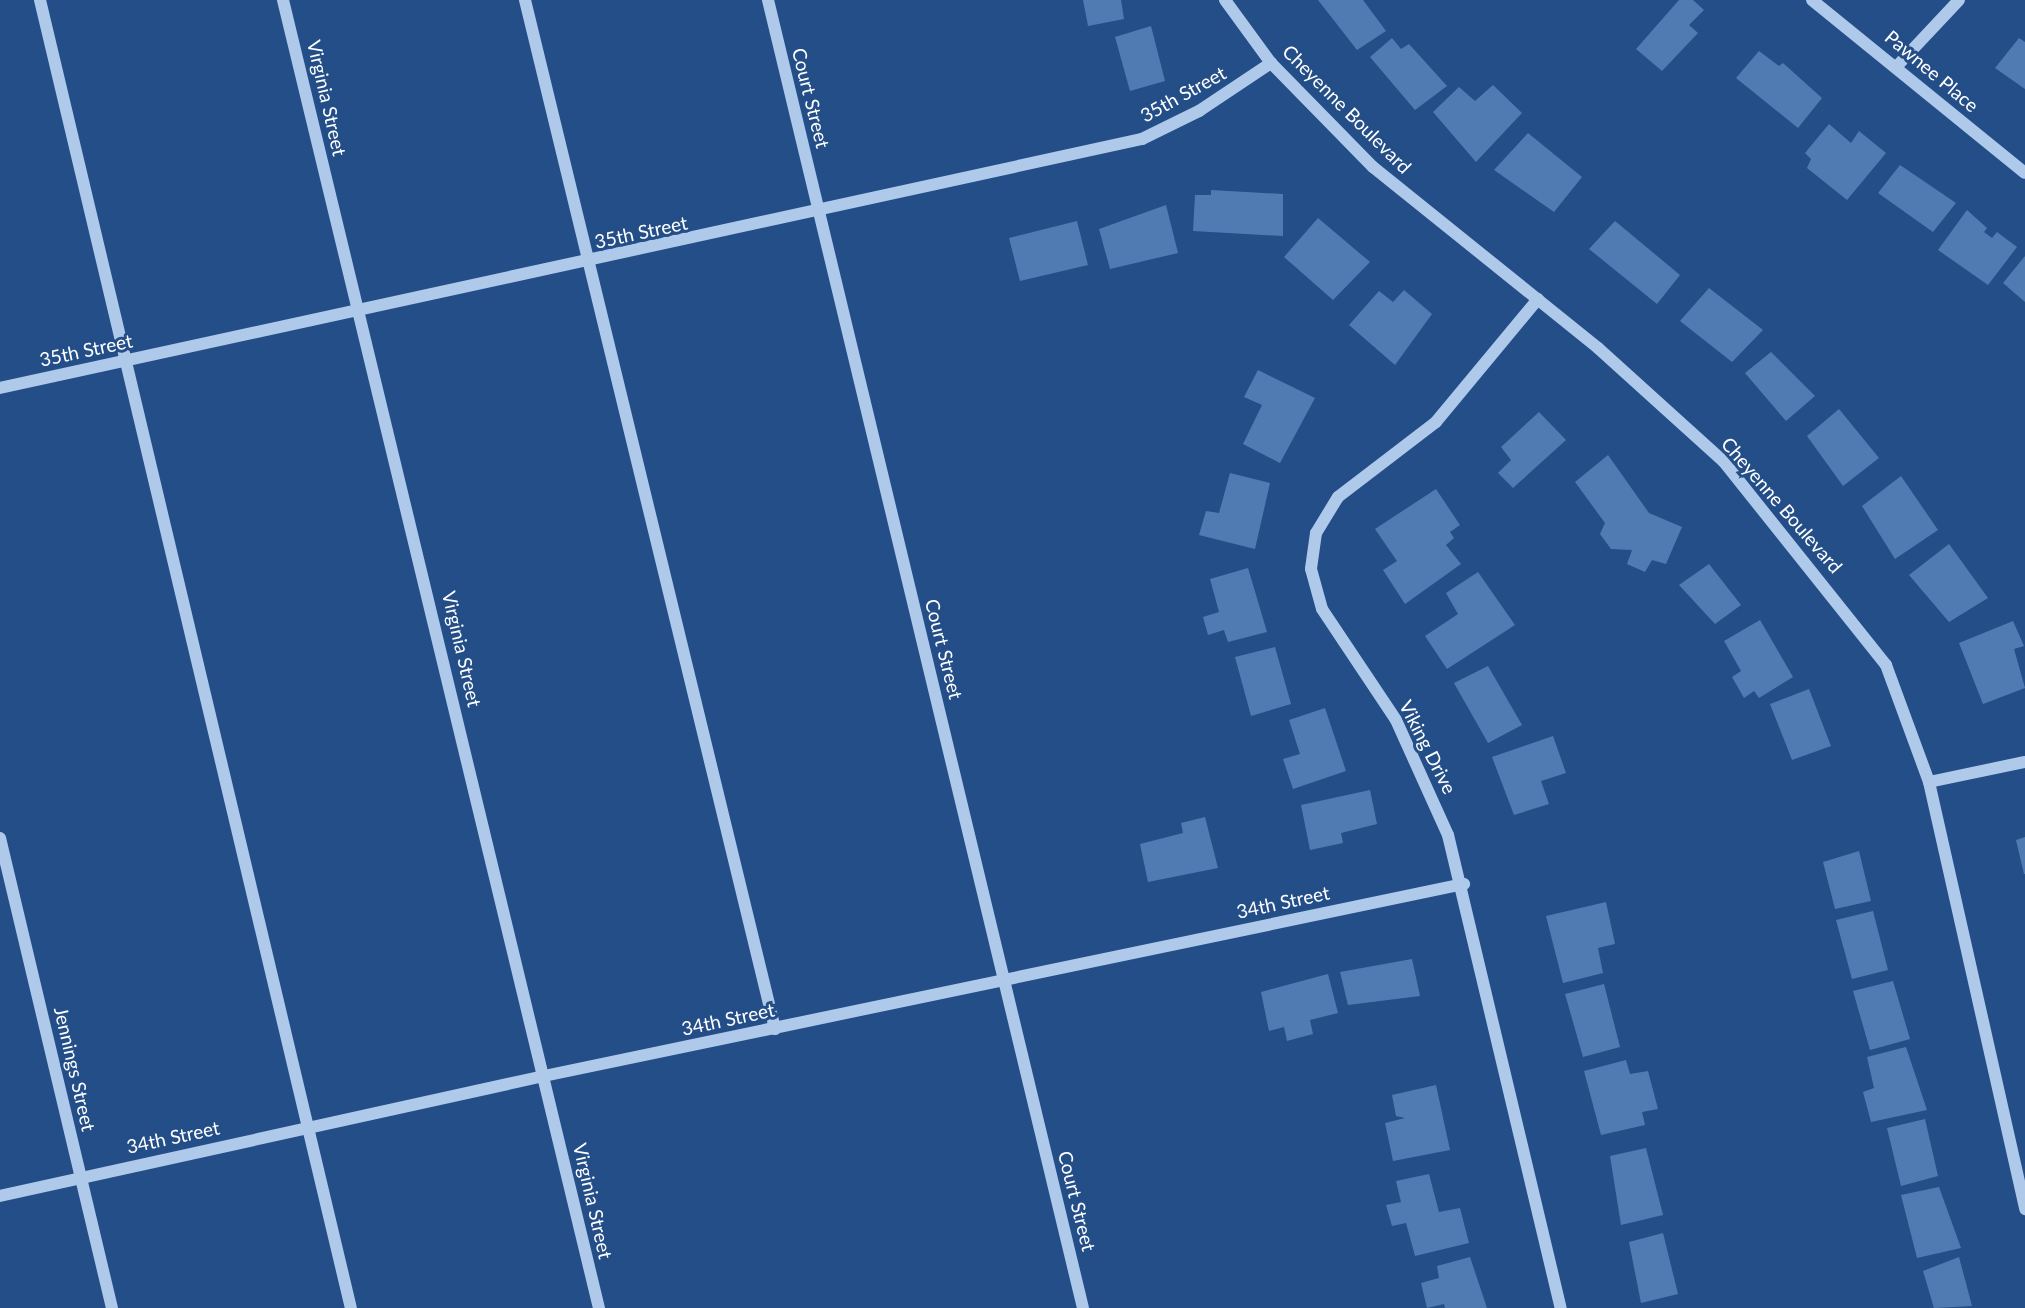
<!DOCTYPE html>
<html>
<head>
<meta charset="utf-8">
<style>
  body { margin:0 }
  #map { position:relative; width:2025px; height:1308px; overflow:hidden; background:#234e88; font-family:Lato,sans-serif }
  div>[style] { position:absolute }
  .building>* { inset:0; background:#507bb2 }
  .minor>* { height:12px; margin:-6px; padding:0 6px; transform-origin:6px; border-radius:6px; background:#afc9ea }
  span { translate:-50% -50%; white-space:nowrap; text-align:center; line-height:1.15; -webkit-text-stroke:6px #234e88; paint-order:stroke }
  .street-label { font-size:19px; color:#fff }
</style>
</head>
<body>
<div id="map">
  <div class="building">
    <i style="clip-path:polygon(1083px 0,1121px 0,1124px 19px,1088px 26px)"></i>
    <i style="clip-path:polygon(1318px 0,1363px 0,1386px 31px,1357px 50px)"></i>
    <i style="clip-path:polygon(1679px 0,1693px 0,1704px 10px,1689px 25px,1698px 33px,1662px 71px,1636px 49px)"></i>
    <i style="clip-path:polygon(1151px 26px,1165px 81px,1130px 91px,1115px 37px)"></i>
    <i style="clip-path:polygon(1392px 38px,1401px 49px,1409px 44px,1447px 86px,1415px 110px,1370px 57px)"></i>
    <i style="clip-path:polygon(2019px 38px,2025px 42px,2025px 89px,1995px 68px)"></i>
    <i style="clip-path:polygon(1759px 51px,1779px 66px,1783px 63px,1822px 98px,1798px 128px,1736px 78px)"></i>
    <i style="clip-path:polygon(1493px 85px,1522px 113px,1476px 162px,1433px 112px,1459px 87px,1475px 101px)"></i>
    <i style="clip-path:polygon(1829px 124px,1851px 143px,1859px 131px,1886px 153px,1847px 200px,1807px 168px,1811px 159px,1805px 153px)"></i>
    <i style="clip-path:polygon(1528px 133px,1582px 177px,1554px 212px,1494px 170px)"></i>
    <i style="clip-path:polygon(1900px 165px,1956px 203px,1933px 232px,1878px 193px)"></i>
    <i style="clip-path:polygon(1211px 190px,1283px 194px,1283px 236px,1193px 231px,1195px 195px,1211px 195px)"></i>
    <i style="clip-path:polygon(1166px 205px,1178px 253px,1110px 269px,1099px 229px)"></i>
    <i style="clip-path:polygon(1967px 210px,1987px 228px,1984px 232px,1992px 238px,1997px 232px,2017px 247px,1988px 285px,1938px 250px)"></i>
    <i style="clip-path:polygon(1318px 218px,1370px 262px,1333px 300px,1284px 257px)"></i>
    <i style="clip-path:polygon(1077px 221px,1088px 265px,1020px 281px,1009px 238px)"></i>
    <i style="clip-path:polygon(1615px 221px,1680px 275px,1657px 304px,1589px 249px)"></i>
    <i style="clip-path:polygon(2025px 256px,2025px 302px,2003px 283px)"></i>
    <i style="clip-path:polygon(1709px 288px,1763px 330px,1732px 362px,1680px 321px)"></i>
    <i style="clip-path:polygon(1404px 290px,1432px 314px,1395px 365px,1349px 325px,1379px 291px,1393px 302px)"></i>
    <i style="clip-path:polygon(1771px 352px,1815px 396px,1786px 421px,1745px 373px)"></i>
    <i style="clip-path:polygon(1258px 370px,1315px 398px,1280px 463px,1243px 444px,1262px 405px,1244px 397px)"></i>
    <i style="clip-path:polygon(1839px 409px,1879px 458px,1843px 486px,1807px 436px)"></i>
    <i style="clip-path:polygon(1539px 412px,1566px 440px,1513px 488px,1498px 473px,1511px 460px,1501px 447px)"></i>
    <i style="clip-path:polygon(1608px 455px,1649px 513px,1682px 527px,1666px 564px,1652px 560px,1645px 572px,1627px 564px,1632px 550px,1611px 549px,1600px 534px,1605px 523px,1575px 482px)"></i>
    <i style="clip-path:polygon(1230px 473px,1270px 483px,1255px 549px,1199px 535px,1206px 511px,1219px 513px)"></i>
    <i style="clip-path:polygon(1901px 476px,1938px 530px,1895px 559px,1862px 506px)"></i>
    <i style="clip-path:polygon(1436px 489px,1460px 525px,1450px 532px,1454px 538px,1446px 545px,1461px 564px,1405px 604px,1383px 570px,1397px 561px,1375px 529px)"></i>
    <i style="clip-path:polygon(1949px 544px,1988px 598px,1949px 622px,1909px 575px)"></i>
    <i style="clip-path:polygon(1709px 564px,1741px 605px,1715px 624px,1679px 585px)"></i>
    <i style="clip-path:polygon(1248px 568px,1267px 632px,1228px 642px,1224px 630px,1208px 635px,1203px 617px,1219px 612px,1210px 579px)"></i>
    <i style="clip-path:polygon(1478px 572px,1515px 625px,1447px 669px,1425px 636px,1458px 614px,1446px 593px)"></i>
    <i style="clip-path:polygon(1760px 620px,1793px 677px,1759px 698px,1754px 691px,1744px 698px,1732px 677px,1741px 671px,1724px 641px)"></i>
    <i style="clip-path:polygon(2013px 621px,2024px 646px,2014px 649px,2025px 688px,1983px 704px,1959px 643px)"></i>
    <i style="clip-path:polygon(1275px 647px,1291px 704px,1251px 716px,1235px 657px)"></i>
    <i style="clip-path:polygon(1488px 666px,1522px 725px,1488px 743px,1454px 683px)"></i>
    <i style="clip-path:polygon(1809px 689px,1831px 746px,1792px 760px,1770px 704px)"></i>
    <i style="clip-path:polygon(1325px 708px,1346px 771px,1293px 789px,1283px 759px,1300px 754px,1289px 720px)"></i>
    <i style="clip-path:polygon(1553px 736px,1566px 773px,1541px 781px,1549px 804px,1514px 815px,1492px 757px)"></i>
    <i style="clip-path:polygon(1370px 790px,1377px 824px,1341px 833px,1343px 843px,1310px 850px,1301px 805px)"></i>
    <i style="clip-path:polygon(1205px 817px,1218px 868px,1148px 882px,1140px 844px,1183px 833px,1181px 823px)"></i>
    <i style="clip-path:polygon(2025px 837px,2025px 874px,2024px 874px,2016px 840px)"></i>
    <i style="clip-path:polygon(1859px 851px,1871px 901px,1835px 909px,1823px 862px)"></i>
    <i style="clip-path:polygon(1606px 902px,1615px 944px,1598px 948px,1603px 973px,1563px 983px,1546px 916px)"></i>
    <i style="clip-path:polygon(1873px 911px,1888px 970px,1852px 979px,1836px 920px)"></i>
    <i style="clip-path:polygon(1412px 959px,1420px 996px,1348px 1005px,1340px 972px)"></i>
    <i style="clip-path:polygon(1328px 974px,1338px 1013px,1310px 1020px,1313px 1034px,1287px 1041px,1284px 1027px,1269px 1031px,1261px 992px)"></i>
    <i style="clip-path:polygon(1893px 981px,1910px 1039px,1870px 1050px,1853px 991px)"></i>
    <i style="clip-path:polygon(1604px 984px,1620px 1047px,1583px 1057px,1565px 994px)"></i>
    <i style="clip-path:polygon(1906px 1047px,1927px 1110px,1871px 1122px,1863px 1092px,1874px 1088px,1867px 1057px)"></i>
    <i style="clip-path:polygon(1626px 1060px,1630px 1074px,1648px 1071px,1658px 1109px,1642px 1112px,1645px 1125px,1601px 1135px,1584px 1071px)"></i>
    <i style="clip-path:polygon(1436px 1085px,1450px 1150px,1393px 1161px,1385px 1123px,1405px 1118px,1396px 1116px,1392px 1095px)"></i>
    <i style="clip-path:polygon(1925px 1119px,1938px 1176px,1901px 1186px,1887px 1128px)"></i>
    <i style="clip-path:polygon(1646px 1148px,1663px 1215px,1621px 1225px,1610px 1156px)"></i>
    <i style="clip-path:polygon(1429px 1174px,1439px 1212px,1460px 1208px,1469px 1243px,1415px 1256px,1406px 1223px,1392px 1226px,1386px 1205px,1401px 1202px,1396px 1181px)"></i>
    <i style="clip-path:polygon(1939px 1187px,1961px 1248px,1917px 1258px,1901px 1195px)"></i>
    <i style="clip-path:polygon(1663px 1233px,1678px 1294px,1641px 1303px,1629px 1242px)"></i>
    <i style="clip-path:polygon(1470px 1257px,1487px 1308px,1445px 1308px,1444px 1304px,1427px 1308px,1421px 1283px,1439px 1278px,1437px 1266px)"></i>
    <i style="clip-path:polygon(1959px 1257px,1972px 1306px,1934px 1308px,1923px 1271px)"></i>
  </div>
  <div class="minor">
    <i style="left:40px;top:0;width:1344px;rotate:76.63deg"></i>
    <i style="left:283px;top:0;width:1346px;rotate:76.42deg"></i>
    <i style="left:525px;top:0;width:1059px;rotate:76.34deg"></i>
    <i style="left:768px;top:0;width:1345px;rotate:76.46deg"></i>
    <i style="left:1225px;top:0;width:78px;rotate:53.9deg"></i>
    <i style="left:1271px;top:63px;width:146px;rotate:45.6deg"></i>
    <i style="left:1373px;top:167px;width:289px;rotate:38.8deg"></i>
    <i style="left:1598px;top:348px;width:170px;rotate:42.1deg"></i>
    <i style="left:1724px;top:462px;width:260px;rotate:51.4deg"></i>
    <i style="left:1886px;top:665px;width:125px;rotate:69.8deg"></i>
    <i style="left:1929px;top:782px;width:438px;rotate:77.3deg"></i>
    <i style="left:1812px;top:0;width:274px;rotate:39.1deg"></i>
    <i style="left:1898px;top:65px;width:89px;rotate:-46.8deg"></i>
    <i style="left:1538px;top:299px;width:160px;rotate:129.7deg"></i>
    <i style="left:1436px;top:422px;width:123px;rotate:142.6deg"></i>
    <i style="left:1338px;top:497px;width:42px;rotate:121.4deg"></i>
    <i style="left:1316px;top:533px;width:36px;rotate:98deg"></i>
    <i style="left:1311px;top:569px;width:41px;rotate:74.6deg"></i>
    <i style="left:1322px;top:609px;width:133px;rotate:56.3deg"></i>
    <i style="left:1396px;top:720px;width:126px;rotate:65.7deg"></i>
    <i style="left:1448px;top:835px;width:486px;rotate:76.6deg"></i>
    <i style="left:0;top:388px;width:1169px;rotate:-12.3deg"></i>
    <i style="left:1142px;top:139px;width:64px;rotate:-26.2deg"></i>
    <i style="left:1199px;top:111px;width:87px;rotate:-33.7deg"></i>
    <i style="left:1929px;top:782px;width:98px;rotate:-11.8deg"></i>
    <i style="left:0;top:838px;width:483px;rotate:76.6deg"></i>
    <i style="left:0;top:1196px;width:557px;rotate:-12.44deg"></i>
    <i style="left:544px;top:1076px;width:940px;rotate:-11.79deg"></i>
  </div>
  <div class="street-label">
    <span style="left:1932px;top:71px;rotate:40deg">Pawnee Place</span>
    <span style="left:1183px;top:94px;rotate:-29deg">35th Street</span>
    <span style="left:327px;top:98px;rotate:77deg">Virginia Street</span>
    <span style="left:811px;top:98px;rotate:76deg">Court Street</span>
    <span style="left:1347px;top:109px;rotate:45deg">Cheyenne Boulevard</span>
    <span style="left:641px;top:232px;rotate:-12deg">35th Street</span>
    <span style="left:86px;top:350px;rotate:-12deg">35th Street</span>
    <span style="left:1782px;top:505px;rotate:49deg">Cheyenne Boulevard</span>
    <span style="left:462px;top:649px;rotate:77deg">Virginia Street</span>
    <span style="left:944px;top:649px;rotate:76deg">Court Street</span>
    <span style="left:1428px;top:747px;rotate:63deg">Viking Drive</span>
    <span style="left:1283px;top:902px;rotate:-12deg">34th Street</span>
    <span style="left:728px;top:1019px;rotate:-12deg">34th Street</span>
    <span style="left:75px;top:1069px;rotate:77deg">Jennings Street</span>
    <span style="left:173px;top:1137px;rotate:-12deg">34th Street</span>
    <span style="left:593px;top:1201px;rotate:77deg">Virginia Street</span>
    <span style="left:1077px;top:1201px;rotate:76deg">Court Street</span>
  </div>
</div>
</body>
</html>
